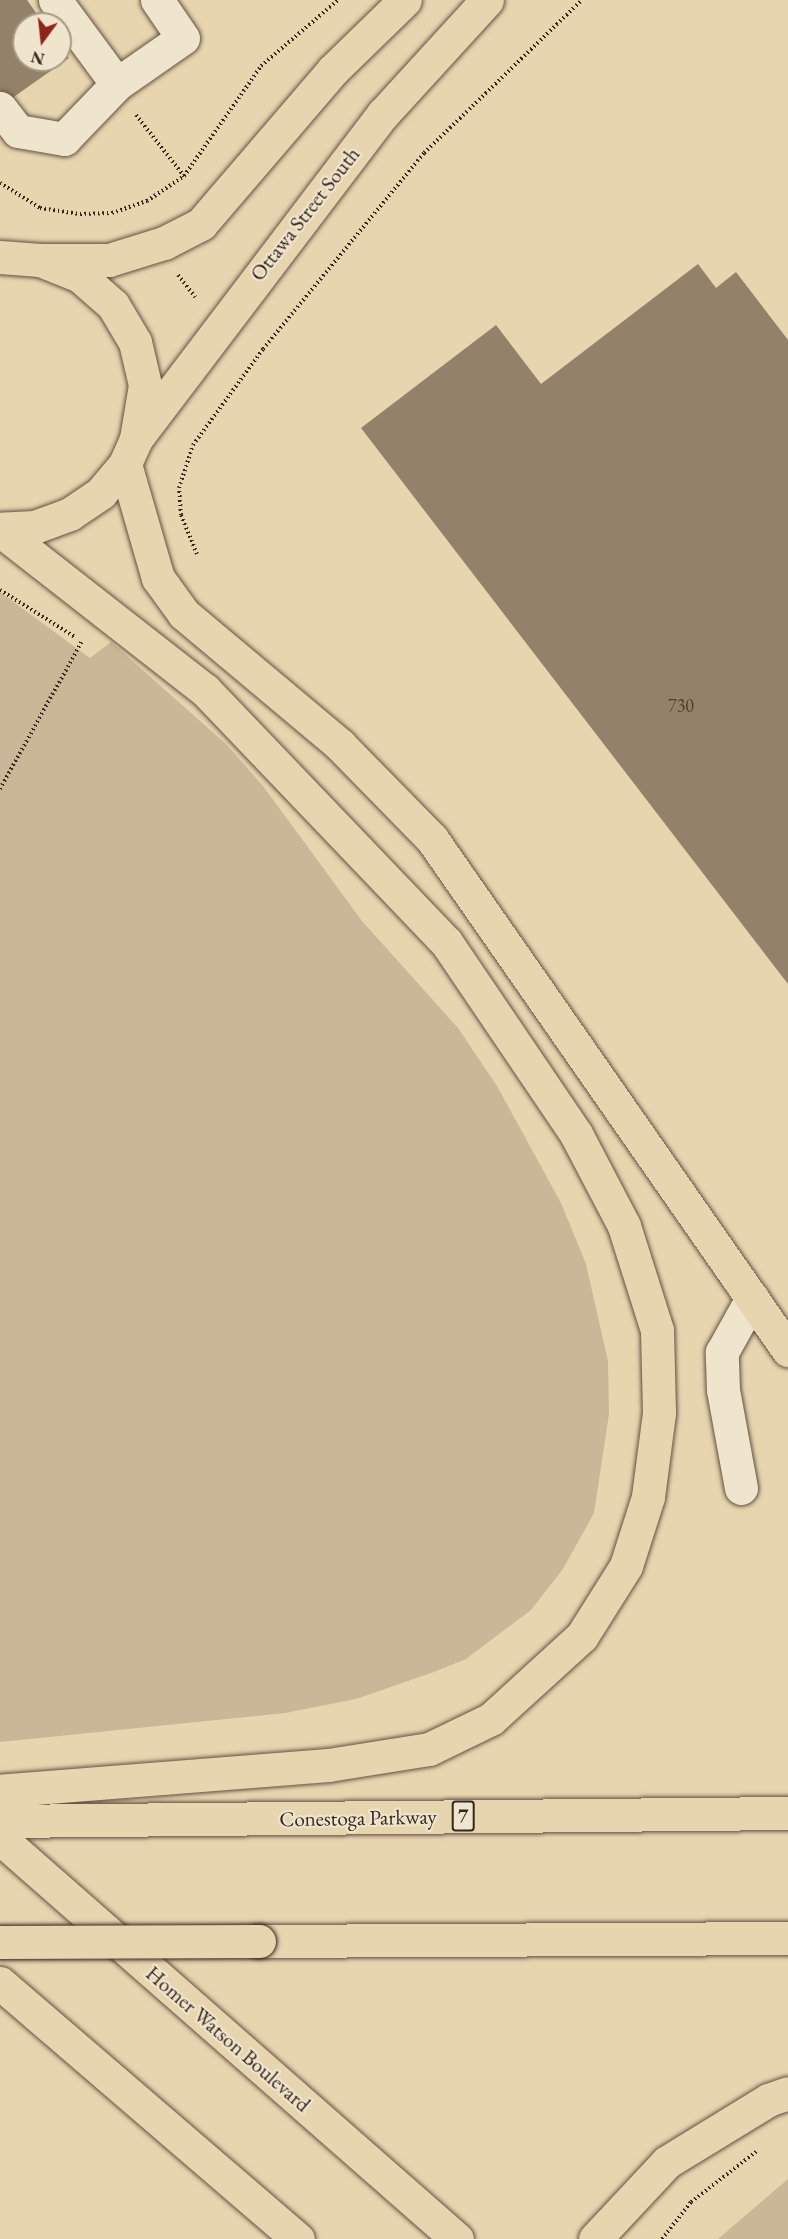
<!DOCTYPE html>
<html>
<head>
<meta charset="utf-8">
<style>
  body { margin:0 }
  #map { position:relative; width:788px; height:2239px; overflow:hidden; background:#e7d5b0; font-family:"EB Garamond",serif }
  div>[style] { position:absolute }
  .green>* { inset:0; background:#c9b797 }
  .building>* { inset:0; background:#938169 }
  .path>* { height:4px; margin-top:-2px; transform-origin:0; background:repeating-linear-gradient(90deg,#38251d 0 1.5px,transparent 0 4.5px) }
  .roads { filter:drop-shadow(0 0 2px #645142) drop-shadow(0 0 2px #645142) }
  .minor>* { height:33px; margin:-16.5px; padding:0 16.5px; transform-origin:16.5px; border-radius:16.5px; background:#efe4cc }
  .major>* { height:33px; margin:-16.5px; padding:0 16.5px; transform-origin:16.5px; border-radius:16.5px; background:#e7d5b0 }
  .highway>* { height:33px; margin:-16.5px; padding:0 16.5px; transform-origin:16.5px; border-radius:16.5px; background:#e7d5b0 }
  .bridges { filter:drop-shadow(0 0 2px #38251d) drop-shadow(0 0 2px #38251d) }
  .highway-bridge>* { height:33px; margin:-16.5px; padding:0 16.5px; transform-origin:16.5px; border-radius:16.5px; background:#e7d5b0 }
  span { translate:-50% -50%; white-space:nowrap; text-align:center; line-height:1.15; -webkit-text-stroke:4.5px #efe4cc; paint-order:stroke }
  .number-label { font-size:18px; color:#4f3c30 }
  .number-label span { -webkit-text-stroke-width:0 }
  .shield-label span { padding:2px 4px; background:#efe4cc; border:2px solid; border-radius:4px; -webkit-text-stroke-width:0 }
  .shield-label { font-size:20px; color:#38251d; font-weight:700 }
  .street-label { font-size:21px; color:#38251d }
  .north { position:absolute; left:12px; top:12px; width:60px; height:60px; box-sizing:border-box; background:#efe4cc; border:2px solid #a69886; border-radius:50%; rotate:195deg; font-size:16px; font-weight:700; line-height:24px; text-align:center; color:#38251d }
  .north::after { content:''; display:block; margin:auto; width:21px; height:27px; background:#8f2418; clip-path:polygon(50% 0,100% 100%,50% 72%,0 100%) }
</style>
</head>
<body>
<div id="map">
  <div class="green">
    <i style="clip-path:polygon(0 592px,90px 658px,111px 642px,226px 744px,263px 786px,362px 921px,458px 1028px,497px 1086px,561px 1203px,586px 1264px,608px 1361px,609px 1414px,594px 1513px,563px 1569px,531px 1610px,466px 1659px,431px 1673px,356px 1699px,285px 1713px,0 1742px)"></i>
    <i style="clip-path:polygon(788px 2179px,788px 2239px,718px 2239px)"></i>
  </div>
  <div class="building">
    <i style="clip-path:polygon(0 0,27px 0,44px 24px,24px 24px,24px 60px,60px 60px,60px 46px,69px 58px,8px 101px,0 90px)"></i>
    <i style="clip-path:polygon(698px 264px,716px 288px,736px 272px,788px 340px,788px 984px,361px 428px,496px 325px,541px 384px)"></i>
  </div>
  <div class="path">
    <i style="left:136px;top:115px;width:78px;rotate:51.8deg"></i>
    <i style="left:0;top:183px;width:47px;rotate:32deg"></i>
    <i style="left:40px;top:208px;width:40px;rotate:8.5deg"></i>
    <i style="left:80px;top:214px;width:32px;rotate:-2deg"></i>
    <i style="left:112px;top:213px;width:37px;rotate:-19deg"></i>
    <i style="left:147px;top:201px;width:45px;rotate:-34deg"></i>
    <i style="left:184px;top:176px;width:134px;rotate:-55deg"></i>
    <i style="left:261px;top:66px;width:101px;rotate:-40.6deg"></i>
    <i style="left:178px;top:275px;width:28px;rotate:52deg"></i>
    <i style="left:197px;top:554px;width:42px;rotate:-112.3deg"></i>
    <i style="left:181px;top:515px;width:27px;rotate:-94deg"></i>
    <i style="left:179px;top:488px;width:45px;rotate:-72deg"></i>
    <i style="left:193px;top:445px;width:119px;rotate:-53.9deg"></i>
    <i style="left:263px;top:349px;width:254px;rotate:-50.6deg"></i>
    <i style="left:424px;top:153px;width:220px;rotate:-44.1deg"></i>
    <i style="left:0;top:590px;width:89px;rotate:32.1deg"></i>
    <i style="left:0;top:789px;width:169px;rotate:-61deg"></i>
    <i style="left:662px;top:2239px;width:47px;rotate:-51.9deg"></i>
    <i style="left:691px;top:2202px;width:83px;rotate:-37.7deg"></i>
  </div>
  <div class="roads">
    <div class="minor">
      <i style="left:55px;top:0;width:104px;rotate:53.6deg"></i>
      <i style="left:117px;top:84px;width:80px;rotate:-34.9deg"></i>
      <i style="left:183px;top:38px;width:46px;rotate:-124.4deg"></i>
      <i style="left:0;top:108px;width:29px;rotate:52deg"></i>
      <i style="left:18px;top:131px;width:47px;rotate:9.9deg"></i>
      <i style="left:64px;top:139px;width:76px;rotate:-46.1deg"></i>
      <i style="left:741px;top:1488px;width:100px;rotate:-100.4deg"></i>
      <i style="left:723px;top:1390px;width:38px;rotate:-92deg"></i>
      <i style="left:722px;top:1352px;width:62px;rotate:-60.9deg"></i>
    </div>
    <div class="major">
      <i style="left:0;top:257px;width:40px;rotate:4.3deg"></i>
      <i style="left:40px;top:260px;width:43px;rotate:21.8deg"></i>
      <i style="left:80px;top:276px;width:44px;rotate:41.3deg"></i>
      <i style="left:113px;top:305px;width:43px;rotate:59.3deg"></i>
      <i style="left:135px;top:342px;width:44px;rotate:76.9deg"></i>
      <i style="left:145px;top:385px;width:55px;rotate:99.5deg"></i>
      <i style="left:136px;top:439px;width:27px;rotate:114deg"></i>
      <i style="left:125px;top:464px;width:38px;rotate:130deg"></i>
      <i style="left:101px;top:493px;width:37px;rotate:146deg"></i>
      <i style="left:70px;top:514px;width:37px;rotate:160deg"></i>
      <i style="left:35px;top:527px;width:35px;rotate:177deg"></i>
      <i style="left:40px;top:260px;width:69px"></i>
      <i style="left:109px;top:260px;width:58px;rotate:-17.2deg"></i>
      <i style="left:164px;top:243px;width:42px;rotate:-27.2deg"></i>
      <i style="left:201px;top:224px;width:203px;rotate:-49.4deg"></i>
      <i style="left:333px;top:70px;width:100px;rotate:-44.2deg"></i>
      <i style="left:136px;top:439px;width:408px;rotate:-52.8deg"></i>
      <i style="left:383px;top:114px;width:154px;rotate:-47.6deg"></i>
      <i style="left:0;top:1838px;width:608px;rotate:41.27deg"></i>
      <i style="left:0;top:1983px;width:393px;rotate:40.7deg"></i>
    </div>
    <div class="highway">
      <i style="left:125px;top:464px;width:119px;rotate:73.9deg"></i>
      <i style="left:158px;top:578px;width:44px;rotate:54.2deg"></i>
      <i style="left:184px;top:614px;width:204px;rotate:40deg"></i>
      <i style="left:340px;top:745px;width:132px;rotate:45.6deg"></i>
      <i style="left:432px;top:839px;width:623px;rotate:55.14deg"></i>
      <i style="left:0;top:530px;width:260px;rotate:38deg"></i>
      <i style="left:205px;top:690px;width:349px;rotate:46.3deg"></i>
      <i style="left:446px;top:942px;width:232px;rotate:55.9deg"></i>
      <i style="left:576px;top:1134px;width:104px;rotate:62.4deg"></i>
      <i style="left:624px;top:1226px;width:109px;rotate:72.4deg"></i>
      <i style="left:657px;top:1330px;width:83px;rotate:88.6deg"></i>
      <i style="left:659px;top:1413px;width:85px;rotate:97.5deg"></i>
      <i style="left:648px;top:1497px;width:72px;rotate:107.7deg"></i>
      <i style="left:626px;top:1566px;width:83px;rotate:122.2deg"></i>
      <i style="left:582px;top:1636px;width:123px;rotate:137.6deg"></i>
      <i style="left:491px;top:1719px;width:69px;rotate:154.2deg"></i>
      <i style="left:429px;top:1749px;width:102px;rotate:171deg"></i>
      <i style="left:328px;top:1765px;width:329px;rotate:175.5deg"></i>
      <i style="left:0;top:1821px;width:788px;rotate:-0.58deg"></i>
      <i style="left:259px;top:1941px;width:529px;rotate:-0.32deg"></i>
      <i style="left:595px;top:2239px;width:105px;rotate:-46.9deg"></i>
      <i style="left:667px;top:2162px;width:119px;rotate:-31.5deg"></i>
      <i style="left:768px;top:2100px;width:21px;rotate:-19deg"></i>
    </div>
  </div>
  <div class="bridges">
    <div class="highway-bridge">
      <i style="left:0;top:1942px;width:259px;rotate:-0.2deg"></i>
    </div>
  </div>
  <div class="number-label">
    <span style="left:681px;top:706px">730</span>
  </div>
  <div class="shield-label">
    <span style="left:463px;top:1816px">7</span>
  </div>
  <div class="street-label">
    <span style="left:305px;top:214px;rotate:-52deg">Ottawa Street South</span>
    <span style="left:358px;top:1818px;rotate:-1deg">Conestoga Parkway</span>
    <span style="left:228px;top:2039px;rotate:41deg">Homer Watson Boulevard</span>
  </div>
  <div class="north">N</div>
</div>
</body>
</html>
